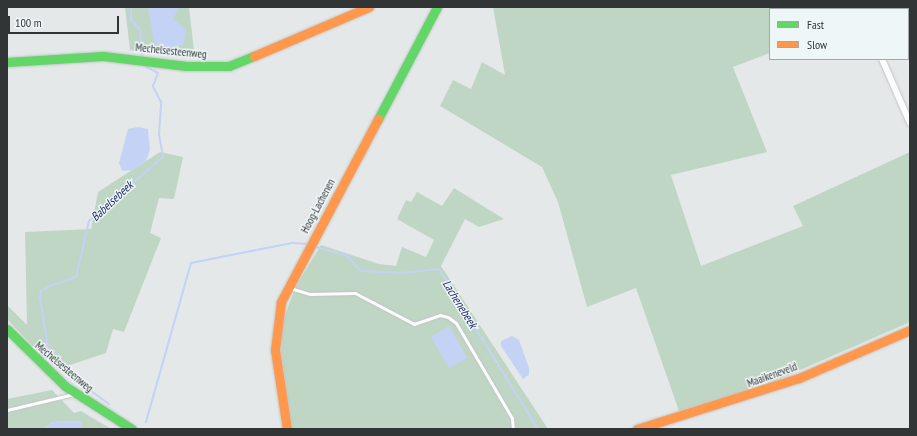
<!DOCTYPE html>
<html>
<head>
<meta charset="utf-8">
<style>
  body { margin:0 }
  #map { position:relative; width:917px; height:436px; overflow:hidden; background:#e4e8e8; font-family:"PT Sans Narrow",sans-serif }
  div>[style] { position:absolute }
  .green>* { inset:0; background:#c0d6c5 }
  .water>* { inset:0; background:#c4d2f5 }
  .stream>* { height:2px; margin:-1px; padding:0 1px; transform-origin:1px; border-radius:1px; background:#c4d2f5 }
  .roads { filter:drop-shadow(0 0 1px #c2c5c5) drop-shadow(0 0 1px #c2c5c5) }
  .lane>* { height:3px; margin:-1.5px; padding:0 1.5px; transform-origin:1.5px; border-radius:1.5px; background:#fbfcfc }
  .street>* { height:6px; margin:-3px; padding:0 3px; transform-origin:3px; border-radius:3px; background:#fbfcfc }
  .fast>* { height:9px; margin:-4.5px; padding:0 4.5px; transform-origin:4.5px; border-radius:4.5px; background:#63d668 }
  .slow>* { height:9px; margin:-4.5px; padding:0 4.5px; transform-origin:4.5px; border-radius:4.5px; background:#ff974d }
  span { translate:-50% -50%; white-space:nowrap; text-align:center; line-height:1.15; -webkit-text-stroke:3px #eff6f8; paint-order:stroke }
  .street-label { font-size:11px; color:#323535 }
  .water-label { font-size:12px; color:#18255e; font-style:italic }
  .frame { position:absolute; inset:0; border:8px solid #323535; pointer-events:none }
  .legend { position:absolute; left:769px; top:8px; width:140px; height:52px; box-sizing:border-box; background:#eff6f8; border:1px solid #a3a9aa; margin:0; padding:5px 7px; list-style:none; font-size:12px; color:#323535 }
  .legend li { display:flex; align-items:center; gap:8px; height:20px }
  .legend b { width:20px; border:1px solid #a3a9aa }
  .scale { position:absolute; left:8px; top:16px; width:111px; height:18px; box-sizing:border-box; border:2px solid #323535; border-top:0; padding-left:5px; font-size:12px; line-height:14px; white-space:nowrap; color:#323535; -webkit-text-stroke:3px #eff6f8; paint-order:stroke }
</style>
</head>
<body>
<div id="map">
  <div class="green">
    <i style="clip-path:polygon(125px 7px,189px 7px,195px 59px,130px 50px)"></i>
    <i style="clip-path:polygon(493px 7px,848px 7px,770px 9px,770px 53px,733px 67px,767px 152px,671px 175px,701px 266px,803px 226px,793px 206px,910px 152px,910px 322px,768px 384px,679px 411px,636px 288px,587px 307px,558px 202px,542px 167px,440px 106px,453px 80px,471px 89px,482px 62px,505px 75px)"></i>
    <i style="clip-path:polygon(160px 152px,183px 157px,174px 199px,159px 198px,150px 233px,161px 238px,124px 332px,113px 329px,106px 353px,67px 366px,44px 358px,7px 319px,7px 305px,27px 325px,25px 232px,91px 229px,98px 192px)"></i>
    <i style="clip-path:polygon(454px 188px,504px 219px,479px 227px,465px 219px,441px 266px,548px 429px,292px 429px,281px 354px,282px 323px,296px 286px,321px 245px,379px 264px,396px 266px,402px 247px,426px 257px,434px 240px,397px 219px,406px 200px,411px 202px,417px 192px,442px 206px)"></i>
    <i style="clip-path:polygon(52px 390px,74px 413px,81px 411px,111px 429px,82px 429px,81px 421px,52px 422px,44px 429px,7px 429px,7px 399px)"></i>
  </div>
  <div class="water">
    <i style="clip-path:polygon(148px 7px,179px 7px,173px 19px,186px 30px,184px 44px,166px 48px,154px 42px)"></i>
    <i style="clip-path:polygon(138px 127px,148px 129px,150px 150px,146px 161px,132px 170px,122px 171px,119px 163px,128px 129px)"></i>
    <i style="clip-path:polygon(449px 326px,467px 358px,449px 368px,431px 337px)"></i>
    <i style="clip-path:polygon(512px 336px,519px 340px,529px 368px,529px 375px,523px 379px,501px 346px,501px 341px)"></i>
    <i style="clip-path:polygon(81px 421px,82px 429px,44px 429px,52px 422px)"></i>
  </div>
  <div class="stream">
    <i style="left:131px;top:7px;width:12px;rotate:90deg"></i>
    <i style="left:131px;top:19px;width:14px;rotate:51deg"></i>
    <i style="left:140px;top:30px;width:27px;rotate:86deg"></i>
    <i style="left:316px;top:247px;width:32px;rotate:16deg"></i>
    <i style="left:347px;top:256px;width:21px;rotate:47deg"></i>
    <i style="left:361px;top:271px;width:40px;rotate:2.9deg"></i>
    <i style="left:401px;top:273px;width:38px;rotate:-6deg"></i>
    <i style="left:439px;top:269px;width:188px;rotate:58.3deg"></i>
    <i style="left:109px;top:404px;width:73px;rotate:-143.9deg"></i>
    <i style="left:50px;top:361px;width:65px;rotate:-98.9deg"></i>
    <i style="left:40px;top:297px;width:6px;rotate:-81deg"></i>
    <i style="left:41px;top:291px;width:8px;rotate:-30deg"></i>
    <i style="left:48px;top:287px;width:30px;rotate:-20deg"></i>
    <i style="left:76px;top:277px;width:57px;rotate:-76.9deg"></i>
    <i style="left:89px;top:221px;width:98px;rotate:-40.9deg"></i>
    <i style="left:163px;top:157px;width:23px;rotate:-100deg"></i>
    <i style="left:159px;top:134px;width:32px;rotate:-86deg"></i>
    <i style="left:161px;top:102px;width:18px;rotate:-117deg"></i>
    <i style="left:153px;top:86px;width:14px;rotate:-69deg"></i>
    <i style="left:158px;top:73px;width:17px;rotate:-152deg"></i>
    <i style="left:146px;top:422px;width:165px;rotate:-74.2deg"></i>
    <i style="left:191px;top:263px;width:103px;rotate:-11.2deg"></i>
    <i style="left:292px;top:243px;width:15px;rotate:4deg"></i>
    <i style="left:104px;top:429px;width:3px;rotate:-72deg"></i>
  </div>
  <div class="roads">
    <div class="lane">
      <i style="left:290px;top:288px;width:21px;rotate:17deg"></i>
      <i style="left:310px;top:294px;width:45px;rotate:-1.3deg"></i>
      <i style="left:355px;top:293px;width:67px;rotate:27.7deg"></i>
      <i style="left:414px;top:324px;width:28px;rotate:-19deg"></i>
      <i style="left:440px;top:315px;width:8px;rotate:14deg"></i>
      <i style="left:448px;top:317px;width:10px;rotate:37deg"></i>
      <i style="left:456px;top:323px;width:110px;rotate:59.5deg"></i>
      <i style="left:512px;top:418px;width:11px;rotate:85deg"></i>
      <i style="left:7px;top:410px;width:69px;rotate:-13.4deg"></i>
    </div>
    <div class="street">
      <i style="left:855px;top:7px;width:3px;rotate:45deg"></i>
      <i style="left:882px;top:59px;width:70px;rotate:66.4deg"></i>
    </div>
    <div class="fast">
      <i style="left:7px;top:62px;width:96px;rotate:-3.6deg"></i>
      <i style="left:103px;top:56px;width:84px;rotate:6.9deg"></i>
      <i style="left:186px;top:66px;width:43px"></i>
      <i style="left:229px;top:66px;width:27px;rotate:-22deg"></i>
      <i style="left:378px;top:119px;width:127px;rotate:-62.2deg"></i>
      <i style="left:7px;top:329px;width:81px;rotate:44.5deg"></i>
      <i style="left:65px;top:386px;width:80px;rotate:32.7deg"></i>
    </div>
    <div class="slow">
      <i style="left:254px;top:56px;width:125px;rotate:-23.1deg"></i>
      <i style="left:287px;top:429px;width:80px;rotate:-98.6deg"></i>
      <i style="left:275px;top:350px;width:48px;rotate:-82.9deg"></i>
      <i style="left:281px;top:302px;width:207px;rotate:-62.1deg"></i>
      <i style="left:637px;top:429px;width:170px;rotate:-17.5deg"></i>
      <i style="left:799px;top:378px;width:121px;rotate:-23.4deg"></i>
    </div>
  </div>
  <div class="street-label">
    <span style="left:171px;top:51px;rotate:6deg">Mechelsesteenweg</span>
    <span style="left:318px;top:206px;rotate:-62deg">Hoog-Lachenen</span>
    <span style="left:64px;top:367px;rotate:40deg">Mechelsesteenweg</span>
    <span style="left:772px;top:375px;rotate:-20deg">Maaikeneveld</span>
  </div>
  <div class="water-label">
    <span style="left:112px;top:201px;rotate:-43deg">Babelsebeek</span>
    <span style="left:460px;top:304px;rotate:58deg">Lachenebeek</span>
  </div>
  <div class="frame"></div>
  <ul class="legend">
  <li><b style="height:5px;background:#63d668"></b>Fast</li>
  <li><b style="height:5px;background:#ff974d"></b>Slow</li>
  </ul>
  <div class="scale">100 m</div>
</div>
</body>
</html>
